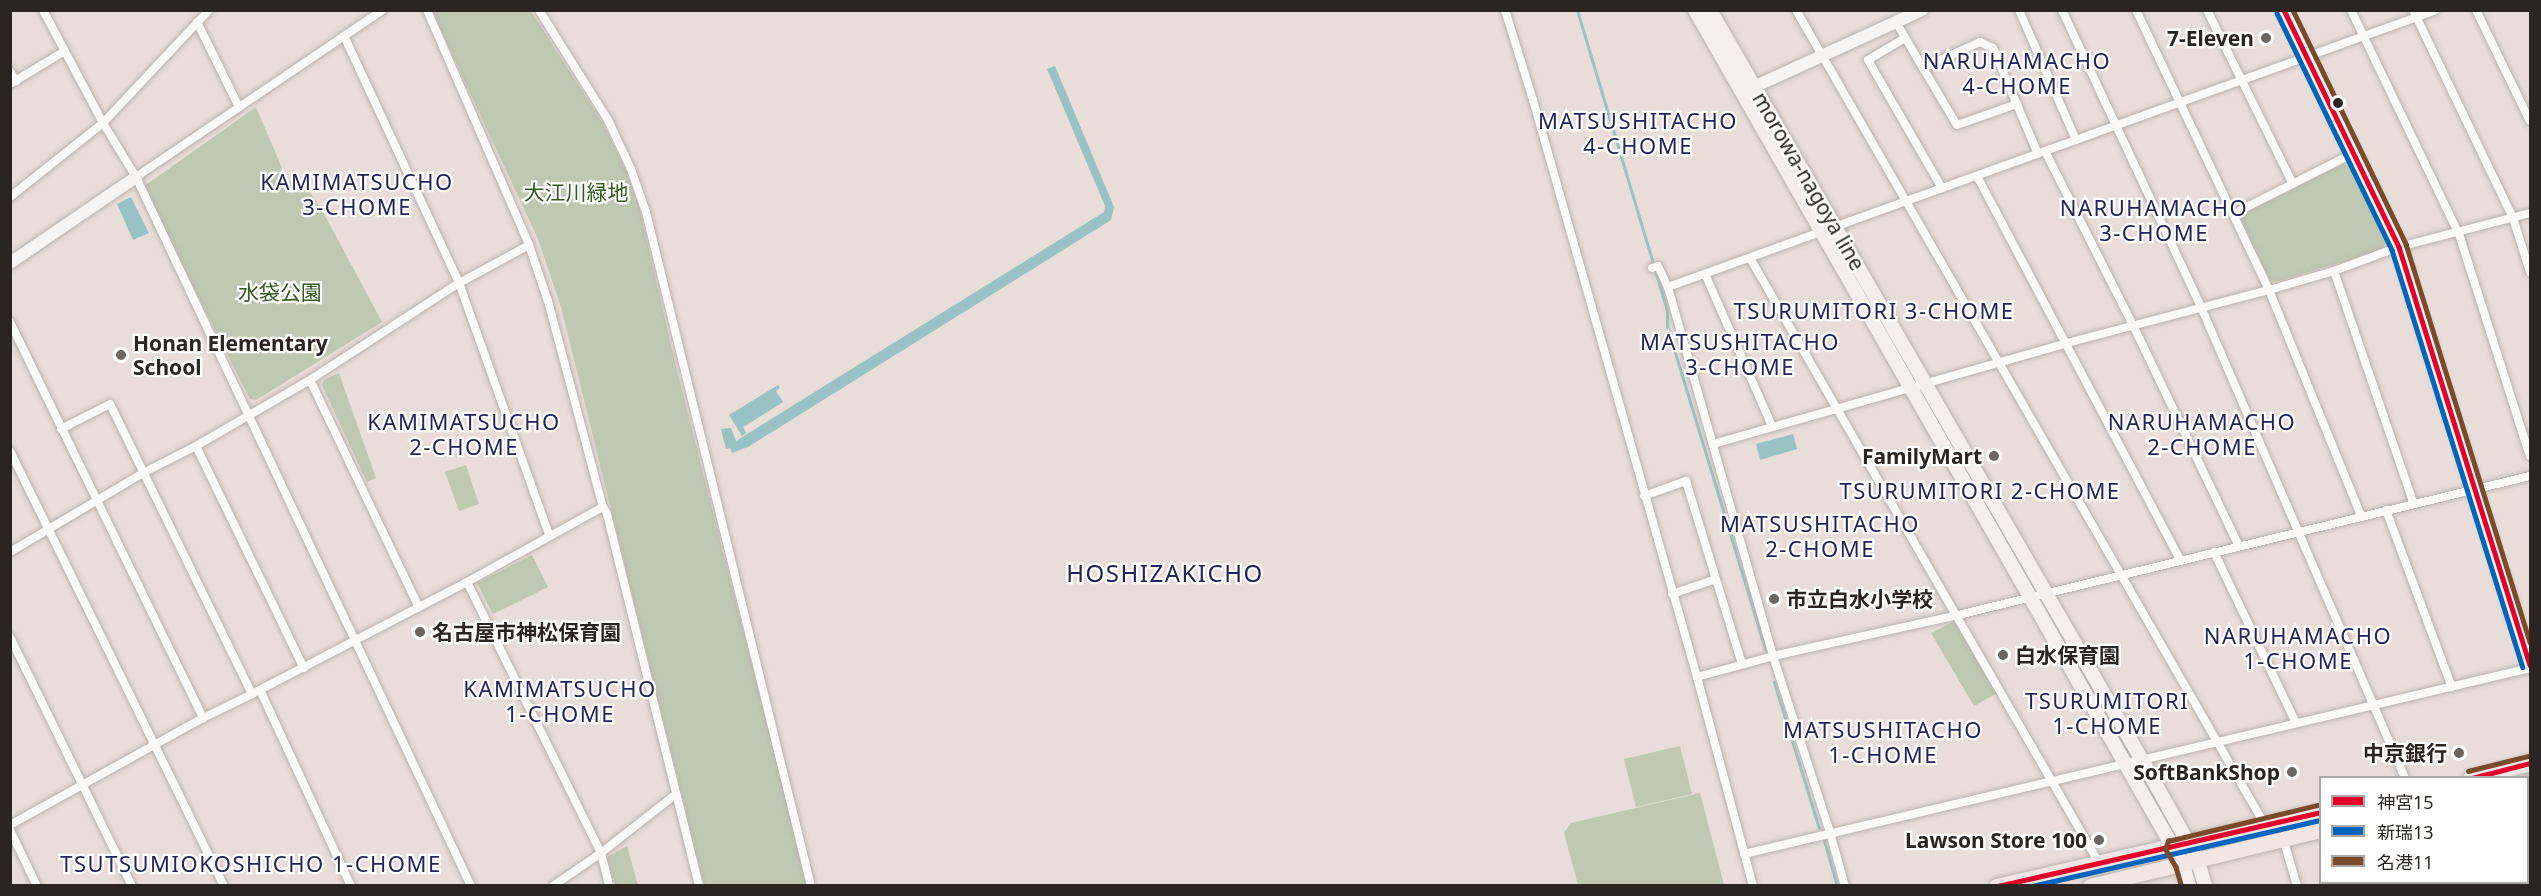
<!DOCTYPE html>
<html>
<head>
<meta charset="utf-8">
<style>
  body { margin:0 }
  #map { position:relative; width:2541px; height:896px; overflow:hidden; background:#e8ddd8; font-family:"Noto Sans","Noto Sans JP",sans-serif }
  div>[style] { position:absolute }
  .green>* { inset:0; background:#bfc8b2 }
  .water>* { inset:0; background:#99c2c4 }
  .stream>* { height:3px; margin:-1.5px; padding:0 1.5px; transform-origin:1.5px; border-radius:1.5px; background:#99c2c4 }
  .roads { filter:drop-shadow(0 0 2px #bab2ae) drop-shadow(0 0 2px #bab2ae) }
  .street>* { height:8px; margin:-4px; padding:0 4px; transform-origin:4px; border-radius:4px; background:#fcfaf9 }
  .secondary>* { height:12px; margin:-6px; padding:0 6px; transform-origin:6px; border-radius:6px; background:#f8f4f3 }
  .primary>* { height:14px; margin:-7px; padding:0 7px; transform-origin:7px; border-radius:7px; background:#f6eeec }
  .highway>* { height:15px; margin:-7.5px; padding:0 7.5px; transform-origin:7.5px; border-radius:7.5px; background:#f1e6e4 }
  .bus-1>* { height:4.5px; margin:-2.25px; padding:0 2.25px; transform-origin:2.25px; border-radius:2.25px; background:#e4002b }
  .bus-2>* { height:4.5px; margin:-2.25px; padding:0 2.25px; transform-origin:2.25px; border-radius:2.25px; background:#0065bd }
  .bus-3>* { height:4.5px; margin:-2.25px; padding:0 2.25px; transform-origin:2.25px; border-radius:2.25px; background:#7a4b2a }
  .dots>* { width:16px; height:16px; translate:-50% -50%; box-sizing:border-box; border:3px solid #fff; border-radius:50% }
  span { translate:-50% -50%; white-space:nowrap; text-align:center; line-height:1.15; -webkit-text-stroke:4.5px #fff; paint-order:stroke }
  .poi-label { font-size:21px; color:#2c2421; font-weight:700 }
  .right { translate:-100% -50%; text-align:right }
  .left { translate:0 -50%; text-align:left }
  .street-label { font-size:21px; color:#2c2421 }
  .park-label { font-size:21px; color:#345a20 }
  .neighbourhood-label { font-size:22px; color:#22245d; letter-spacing:1.5px }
  .quarter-label { font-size:24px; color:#22245d; letter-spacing:1.5px }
  .frame { position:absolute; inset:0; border:12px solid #2c2421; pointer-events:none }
  .legend { position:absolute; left:2319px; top:776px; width:210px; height:108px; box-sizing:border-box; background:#fff; border:2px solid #aba7a6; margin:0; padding:8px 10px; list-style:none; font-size:18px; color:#2c2421 }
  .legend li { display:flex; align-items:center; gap:12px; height:30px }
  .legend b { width:30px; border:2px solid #aba7a6 }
</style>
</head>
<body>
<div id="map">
  <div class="green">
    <i style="clip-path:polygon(432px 11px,531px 11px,602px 122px,626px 170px,640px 210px,675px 363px,808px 885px,704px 885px,561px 307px,538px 239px)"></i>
    <i style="clip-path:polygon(256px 107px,288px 182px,300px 177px,322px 210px,382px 322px,256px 400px,250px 399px,143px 187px)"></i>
    <i style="clip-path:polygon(2343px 164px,2350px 166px,2386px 243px,2382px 250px,2276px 282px,2270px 280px,2240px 219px,2243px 214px)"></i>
    <i style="clip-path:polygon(339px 373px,376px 478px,367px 482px,322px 385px,324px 380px)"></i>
    <i style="clip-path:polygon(466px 465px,479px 504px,459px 511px,445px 472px)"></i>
    <i style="clip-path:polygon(532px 555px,548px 587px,493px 614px,477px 583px)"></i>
    <i style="clip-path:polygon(1957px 620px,1997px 693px,1974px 706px,1931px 633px)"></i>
    <i style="clip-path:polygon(1680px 746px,1692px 794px,1636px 807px,1624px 759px)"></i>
    <i style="clip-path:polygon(1700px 793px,1724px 885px,1578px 885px,1564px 833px,1571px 823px)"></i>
    <i style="clip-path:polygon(627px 846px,638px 885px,615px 885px,607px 857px)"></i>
  </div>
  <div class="water">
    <i style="clip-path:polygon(1055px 66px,1114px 207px,1111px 220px,748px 447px,732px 453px,730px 448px,726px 449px,721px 429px,731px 428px,736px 441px,1104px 212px,1105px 206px,1047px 69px)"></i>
    <i style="clip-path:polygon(131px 197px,149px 233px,133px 240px,117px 204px)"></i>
    <i style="clip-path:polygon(778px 385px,780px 388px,776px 391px,783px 402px,743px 427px,746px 433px,742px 436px,729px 415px)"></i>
    <i style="clip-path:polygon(1793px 434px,1797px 449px,1760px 460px,1756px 444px)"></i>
  </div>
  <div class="stream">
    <i style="left:1577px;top:10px;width:313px;rotate:73.3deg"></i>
    <i style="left:1667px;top:310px;width:16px;rotate:90deg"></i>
    <i style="left:1667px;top:326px;width:341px;rotate:73.1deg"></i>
    <i style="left:1774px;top:682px;width:153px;rotate:72.9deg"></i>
    <i style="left:1824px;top:840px;width:48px;rotate:74.2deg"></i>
  </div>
  <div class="roads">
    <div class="street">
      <i style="left:43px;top:10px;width:128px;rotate:62deg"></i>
      <i style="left:103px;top:123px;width:63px;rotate:58.6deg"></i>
      <i style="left:136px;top:177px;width:784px;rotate:64.71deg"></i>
      <i style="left:427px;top:10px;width:256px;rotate:66.5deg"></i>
      <i style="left:529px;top:245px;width:59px;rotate:71.3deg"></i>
      <i style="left:548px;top:301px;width:213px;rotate:75.1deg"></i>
      <i style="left:603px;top:507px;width:8px;rotate:60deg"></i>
      <i style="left:607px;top:514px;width:383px;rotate:76.1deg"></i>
      <i style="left:539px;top:10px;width:130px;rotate:57.9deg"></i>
      <i style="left:608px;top:120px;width:54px;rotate:64.9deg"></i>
      <i style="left:631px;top:169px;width:46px;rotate:70.8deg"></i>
      <i style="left:646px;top:212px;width:694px;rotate:76.24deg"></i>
      <i style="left:1505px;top:10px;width:94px;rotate:72.7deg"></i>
      <i style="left:1533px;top:100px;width:600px;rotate:74.13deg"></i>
      <i style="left:1697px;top:677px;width:216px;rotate:75deg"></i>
      <i style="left:1796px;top:10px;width:940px;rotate:60.08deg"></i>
      <i style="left:2019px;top:10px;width:142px;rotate:66.3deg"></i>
      <i style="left:2062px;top:10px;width:328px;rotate:64.9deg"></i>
      <i style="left:2201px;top:307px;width:513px;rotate:66.58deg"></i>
      <i style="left:2136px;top:10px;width:310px;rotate:64.6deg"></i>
      <i style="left:2269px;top:290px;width:244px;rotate:67.8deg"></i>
      <i style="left:2207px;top:10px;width:194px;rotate:63.7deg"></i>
      <i style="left:2351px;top:10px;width:249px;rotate:64.3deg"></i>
      <i style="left:2459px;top:234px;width:233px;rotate:72.3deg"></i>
      <i style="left:2413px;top:10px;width:231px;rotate:64.3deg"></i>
      <i style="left:2513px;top:218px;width:57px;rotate:72.5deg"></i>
      <i style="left:2476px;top:10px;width:123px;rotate:64.1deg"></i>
      <i style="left:197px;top:22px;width:95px;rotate:63.7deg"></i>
      <i style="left:1896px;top:22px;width:53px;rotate:59.6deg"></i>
      <i style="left:1923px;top:68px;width:63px;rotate:-24.5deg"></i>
      <i style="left:1980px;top:42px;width:14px;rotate:25deg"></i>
      <i style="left:1993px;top:48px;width:115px;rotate:67deg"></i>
      <i style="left:344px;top:36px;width:272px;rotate:65deg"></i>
      <i style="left:459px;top:283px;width:268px;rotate:70.3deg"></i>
      <i style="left:1905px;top:38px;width:43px;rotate:149.3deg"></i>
      <i style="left:1868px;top:60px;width:148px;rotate:60deg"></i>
      <i style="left:1923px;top:68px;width:66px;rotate:59.2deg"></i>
      <i style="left:1957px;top:125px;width:64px;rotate:-19.3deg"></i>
      <i style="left:10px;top:71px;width:12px;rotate:59deg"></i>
      <i style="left:10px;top:84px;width:64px;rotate:-31deg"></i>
      <i style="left:2045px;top:151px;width:195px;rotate:63.2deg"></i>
      <i style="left:2133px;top:325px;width:245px;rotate:64.4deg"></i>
      <i style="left:1977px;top:176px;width:434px;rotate:62.1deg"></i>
      <i style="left:136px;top:177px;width:298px;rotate:-34.1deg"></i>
      <i style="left:10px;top:197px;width:119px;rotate:-38.5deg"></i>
      <i style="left:103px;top:123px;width:155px;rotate:-46.8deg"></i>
      <i style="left:2233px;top:214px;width:136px;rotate:-26.8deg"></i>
      <i style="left:1750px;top:258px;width:698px;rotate:60.02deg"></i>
      <i style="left:1652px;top:268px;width:6px;rotate:-18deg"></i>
      <i style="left:1658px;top:266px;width:23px;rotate:65deg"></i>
      <i style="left:1668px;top:287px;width:384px;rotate:74.1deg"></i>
      <i style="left:1773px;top:656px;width:189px;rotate:72.1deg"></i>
      <i style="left:1831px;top:836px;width:52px;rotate:74.4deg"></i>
      <i style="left:2334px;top:271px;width:246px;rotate:71.1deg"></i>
      <i style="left:1705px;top:274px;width:166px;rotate:66.2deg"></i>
      <i style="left:1668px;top:287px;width:816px;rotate:-19.83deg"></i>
      <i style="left:10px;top:322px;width:441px;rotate:64deg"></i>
      <i style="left:310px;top:380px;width:252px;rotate:64.4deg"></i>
      <i style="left:61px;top:429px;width:55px;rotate:-27deg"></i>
      <i style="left:110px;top:404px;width:323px;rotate:63.9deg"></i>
      <i style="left:252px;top:694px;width:242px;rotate:-27.5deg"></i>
      <i style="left:467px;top:582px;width:155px;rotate:-28.9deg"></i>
      <i style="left:1713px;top:444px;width:368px;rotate:-15.9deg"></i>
      <i style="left:2067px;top:343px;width:209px;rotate:-14.7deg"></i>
      <i style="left:2269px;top:290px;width:68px;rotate:-16.3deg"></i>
      <i style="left:2334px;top:271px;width:69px;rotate:-20.3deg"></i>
      <i style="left:2399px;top:247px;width:135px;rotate:-14.5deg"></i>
      <i style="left:196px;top:446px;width:247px;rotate:64.1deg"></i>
      <i style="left:10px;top:451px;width:485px;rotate:63.8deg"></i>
      <i style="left:1644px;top:496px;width:45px;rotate:-19.7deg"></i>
      <i style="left:1686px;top:481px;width:191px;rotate:73deg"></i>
      <i style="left:2386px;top:510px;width:189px;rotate:69.6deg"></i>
      <i style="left:10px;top:552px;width:155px;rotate:-30.7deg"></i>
      <i style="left:143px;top:473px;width:59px;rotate:-27deg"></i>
      <i style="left:196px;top:446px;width:132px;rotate:-30.1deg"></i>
      <i style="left:310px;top:380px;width:178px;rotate:-33.1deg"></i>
      <i style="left:459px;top:283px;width:80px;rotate:-28.5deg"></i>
      <i style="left:2214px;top:552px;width:190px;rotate:64.4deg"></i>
      <i style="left:467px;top:582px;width:302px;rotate:63.7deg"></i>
      <i style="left:601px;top:853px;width:34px;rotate:76deg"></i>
      <i style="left:1672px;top:594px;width:46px;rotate:-18.8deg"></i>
      <i style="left:10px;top:637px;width:277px;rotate:63.9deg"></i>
      <i style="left:1697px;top:677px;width:79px;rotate:-15.4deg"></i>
      <i style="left:1773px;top:656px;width:189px;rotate:-12.5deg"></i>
      <i style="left:1958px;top:615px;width:589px;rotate:-13.66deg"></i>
      <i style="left:260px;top:690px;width:216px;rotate:65.1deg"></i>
      <i style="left:10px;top:825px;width:221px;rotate:-29deg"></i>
      <i style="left:203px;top:718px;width:55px;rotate:-26.1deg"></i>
      <i style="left:10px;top:830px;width:62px;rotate:64.3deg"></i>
      <i style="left:2283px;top:838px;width:50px;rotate:73.7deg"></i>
      <i style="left:1744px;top:854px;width:808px;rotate:-13.31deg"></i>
      <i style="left:2528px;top:877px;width:2px"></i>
      <i style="left:2436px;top:882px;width:4px;rotate:90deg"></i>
      <i style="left:2511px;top:882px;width:4px;rotate:76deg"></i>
      <i style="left:553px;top:886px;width:58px;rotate:-34.5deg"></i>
      <i style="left:601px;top:853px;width:95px;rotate:-38.2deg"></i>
      <i style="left:2492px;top:886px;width:14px;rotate:-17deg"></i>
    </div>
    <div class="secondary">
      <i style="left:2284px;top:10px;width:263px;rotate:64.1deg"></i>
      <i style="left:2399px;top:247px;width:438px;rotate:72.6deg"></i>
      <i style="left:1745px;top:91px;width:195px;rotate:-24.6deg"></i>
      <i style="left:10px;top:263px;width:153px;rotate:-34.3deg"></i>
    </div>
    <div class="primary">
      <i style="left:1695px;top:10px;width:984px;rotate:60.28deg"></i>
      <i style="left:2183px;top:865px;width:22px;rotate:74deg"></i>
      <i style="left:1710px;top:10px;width:866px;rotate:60.06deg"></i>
      <i style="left:2142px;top:760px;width:113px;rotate:60.9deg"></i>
      <i style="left:2197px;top:859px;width:28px;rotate:73deg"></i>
    </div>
    <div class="highway">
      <i style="left:2470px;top:778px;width:62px;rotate:-14deg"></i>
      <i style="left:2528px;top:783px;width:2px"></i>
      <i style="left:1996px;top:886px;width:332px;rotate:-12.9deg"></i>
      <i style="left:2090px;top:886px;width:237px;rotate:-13.7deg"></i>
    </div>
  </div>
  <div class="bus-1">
    <i style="left:2284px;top:10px;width:263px;rotate:64.1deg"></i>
    <i style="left:2399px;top:247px;width:438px;rotate:72.6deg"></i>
    <i style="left:2472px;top:778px;width:60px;rotate:-14.5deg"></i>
    <i style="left:1998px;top:886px;width:330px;rotate:-12.9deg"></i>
  </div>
  <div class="bus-2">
    <i style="left:2277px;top:13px;width:263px;rotate:64.1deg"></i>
    <i style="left:2392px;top:250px;width:437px;rotate:72.6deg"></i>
    <i style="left:2032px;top:886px;width:295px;rotate:-12.9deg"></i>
  </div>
  <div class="bus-3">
    <i style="left:2293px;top:10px;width:260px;rotate:64.2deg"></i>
    <i style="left:2406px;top:244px;width:417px;rotate:72.7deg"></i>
    <i style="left:2468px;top:771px;width:62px;rotate:-14deg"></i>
    <i style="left:2181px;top:886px;width:19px;rotate:-106deg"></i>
    <i style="left:2176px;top:868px;width:22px;rotate:-120deg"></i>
    <i style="left:2165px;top:849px;width:9px;rotate:-69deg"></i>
    <i style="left:2168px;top:841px;width:154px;rotate:-13.5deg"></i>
  </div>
  <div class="dots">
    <i style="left:2266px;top:38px;background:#6e6561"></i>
    <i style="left:2338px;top:103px;background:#2c2421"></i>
    <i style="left:121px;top:355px;background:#6e6561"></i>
    <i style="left:1994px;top:456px;background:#6e6561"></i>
    <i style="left:1774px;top:599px;background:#6e6561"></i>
    <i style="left:420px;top:632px;background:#6e6561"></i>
    <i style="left:2003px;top:655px;background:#6e6561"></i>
    <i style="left:2459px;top:753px;background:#6e6561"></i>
    <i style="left:2292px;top:772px;background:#6e6561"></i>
    <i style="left:2099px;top:840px;background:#6e6561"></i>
  </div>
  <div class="poi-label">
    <span class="right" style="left:2254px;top:38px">7-Eleven</span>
    <span class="left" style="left:133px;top:355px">Honan Elementary<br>School</span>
    <span class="right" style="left:1982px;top:456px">FamilyMart</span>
    <span class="left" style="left:1786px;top:599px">市立白水小学校</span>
    <span class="left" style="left:432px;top:632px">名古屋市神松保育園</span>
    <span class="left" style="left:2015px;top:655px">白水保育園</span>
    <span class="right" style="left:2447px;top:753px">中京銀行</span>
    <span class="right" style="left:2280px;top:772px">SoftBankShop</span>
    <span class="right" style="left:2087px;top:840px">Lawson Store 100</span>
  </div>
  <div class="street-label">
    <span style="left:1809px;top:181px;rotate:60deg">morowa-nagoya line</span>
  </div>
  <div class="park-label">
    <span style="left:576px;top:192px">大江川緑地</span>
    <span style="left:280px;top:292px">水袋公園</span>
  </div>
  <div class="neighbourhood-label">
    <span style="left:2017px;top:73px">NARUHAMACHO<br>4-CHOME</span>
    <span style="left:1638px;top:133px">MATSUSHITACHO<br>4-CHOME</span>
    <span style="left:357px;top:194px">KAMIMATSUCHO<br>3-CHOME</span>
    <span style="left:2154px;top:220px">NARUHAMACHO<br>3-CHOME</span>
    <span style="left:1874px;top:311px">TSURUMITORI 3-CHOME</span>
    <span style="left:1740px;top:354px">MATSUSHITACHO<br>3-CHOME</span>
    <span style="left:464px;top:434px">KAMIMATSUCHO<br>2-CHOME</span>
    <span style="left:2202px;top:434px">NARUHAMACHO<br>2-CHOME</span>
    <span style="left:1980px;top:491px">TSURUMITORI 2-CHOME</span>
    <span style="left:1820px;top:536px">MATSUSHITACHO<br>2-CHOME</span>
    <span style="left:2298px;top:648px">NARUHAMACHO<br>1-CHOME</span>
    <span style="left:560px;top:701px">KAMIMATSUCHO<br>1-CHOME</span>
    <span style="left:2107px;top:713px">TSURUMITORI<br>1-CHOME</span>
    <span style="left:1883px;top:742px">MATSUSHITACHO<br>1-CHOME</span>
    <span style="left:251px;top:864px">TSUTSUMIOKOSHICHO 1-CHOME</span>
  </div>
  <div class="quarter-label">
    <span style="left:1165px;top:573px">HOSHIZAKICHO</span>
  </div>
  <div class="frame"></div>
  <ul class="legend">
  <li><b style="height:8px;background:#e4002b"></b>神宮15</li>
  <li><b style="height:8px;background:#0065bd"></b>新瑞13</li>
  <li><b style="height:8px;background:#7a4b2a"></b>名港11</li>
  </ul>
</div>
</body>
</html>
